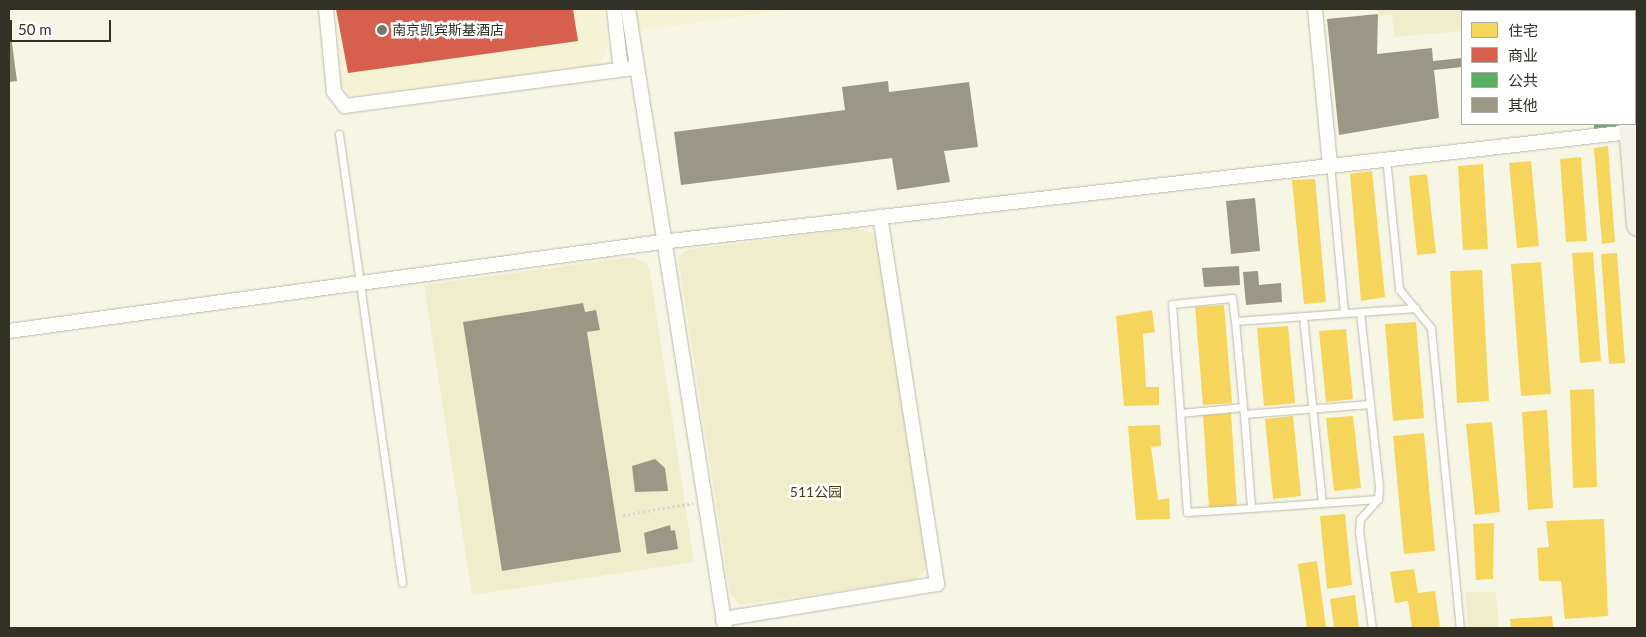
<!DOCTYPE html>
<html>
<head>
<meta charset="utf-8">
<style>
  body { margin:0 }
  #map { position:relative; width:1646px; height:637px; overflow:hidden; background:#f7f6e5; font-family:Lato,"Noto Sans SC",sans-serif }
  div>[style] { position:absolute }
  .built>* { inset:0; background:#f5f2d6 }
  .green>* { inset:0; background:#f0edcc }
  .homes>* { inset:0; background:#f6d55c }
  .shops>* { inset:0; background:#d6604d }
  .public>* { inset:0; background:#5aae61 }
  .building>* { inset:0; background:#9a9784 }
  .path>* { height:2.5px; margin-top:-1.25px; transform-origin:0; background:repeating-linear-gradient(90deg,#d8d7d1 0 2.5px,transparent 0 5px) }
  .roads { filter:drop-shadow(0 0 1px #bbbaad) drop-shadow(0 0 1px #bbbaad) }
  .lane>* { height:7px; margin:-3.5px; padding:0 3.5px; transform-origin:3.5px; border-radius:3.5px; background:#fefefb }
  .street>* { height:14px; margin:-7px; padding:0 7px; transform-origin:7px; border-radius:7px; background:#fefefb }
  .primary>* { height:21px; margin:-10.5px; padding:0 10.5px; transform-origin:10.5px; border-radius:10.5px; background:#f3f1e8 }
  .dots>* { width:14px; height:14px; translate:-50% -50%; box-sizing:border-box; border:2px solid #fff; border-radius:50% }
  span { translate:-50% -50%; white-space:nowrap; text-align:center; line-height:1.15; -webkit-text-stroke:5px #fff; paint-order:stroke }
  .poi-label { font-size:14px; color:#323125 }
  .left { translate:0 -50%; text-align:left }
  .park-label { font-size:14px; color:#443f10 }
  .frame { position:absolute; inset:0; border:10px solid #323125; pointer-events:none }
  .legend { position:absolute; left:1461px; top:10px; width:175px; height:115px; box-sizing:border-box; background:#fff; border:1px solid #adada8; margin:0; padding:6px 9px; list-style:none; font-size:15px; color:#323125 }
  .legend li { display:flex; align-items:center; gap:10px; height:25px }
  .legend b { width:25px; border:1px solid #adada8 }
  .scale { position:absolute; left:10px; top:20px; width:101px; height:22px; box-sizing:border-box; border:2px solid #323125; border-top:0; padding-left:6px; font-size:15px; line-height:18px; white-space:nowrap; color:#323125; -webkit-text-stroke:4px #fff; paint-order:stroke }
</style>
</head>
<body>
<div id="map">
  <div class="built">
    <i style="clip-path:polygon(335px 9px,603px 9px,608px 48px,598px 68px,348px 96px,342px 84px)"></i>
    <i style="clip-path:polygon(635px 9px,794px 9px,637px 31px)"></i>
  </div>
  <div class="green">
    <i style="clip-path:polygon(1378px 9px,1598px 9px,1599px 11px,1462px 11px,1462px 31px,1394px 37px,1392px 15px,1379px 16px)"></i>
    <i style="clip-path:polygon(856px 228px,872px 233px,877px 240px,928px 567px,916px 580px,740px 605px,730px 594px,678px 258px,687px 250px)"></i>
    <i style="clip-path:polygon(631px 257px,647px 263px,650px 273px,694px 562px,472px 595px,424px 285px)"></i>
    <i style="clip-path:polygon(1465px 592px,1496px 592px,1499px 628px,1468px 628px)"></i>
  </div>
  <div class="homes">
    <i style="clip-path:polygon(1608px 146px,1615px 242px,1602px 244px,1594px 148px)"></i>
    <i style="clip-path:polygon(1581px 157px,1587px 241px,1566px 242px,1560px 159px)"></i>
    <i style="clip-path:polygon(1531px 161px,1539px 246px,1517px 248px,1509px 163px)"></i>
    <i style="clip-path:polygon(1483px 164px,1488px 249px,1463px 250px,1458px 166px)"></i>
    <i style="clip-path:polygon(1372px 171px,1385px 297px,1361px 301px,1350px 174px)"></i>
    <i style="clip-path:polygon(1427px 174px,1436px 253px,1417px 255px,1409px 176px)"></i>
    <i style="clip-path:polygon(1315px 179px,1326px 302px,1304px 304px,1292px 180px)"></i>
    <i style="clip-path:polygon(1593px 252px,1601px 361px,1580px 363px,1572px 253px)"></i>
    <i style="clip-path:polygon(1617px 253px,1625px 363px,1609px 364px,1601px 254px)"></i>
    <i style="clip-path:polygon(1541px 262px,1551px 394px,1521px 396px,1511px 264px)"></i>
    <i style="clip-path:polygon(1482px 270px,1489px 401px,1457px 403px,1450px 271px)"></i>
    <i style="clip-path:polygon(1224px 305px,1232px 403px,1203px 405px,1195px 307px)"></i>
    <i style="clip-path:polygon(1152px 310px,1155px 332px,1143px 334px,1146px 387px,1159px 387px,1159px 405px,1124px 406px,1116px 316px)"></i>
    <i style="clip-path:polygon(1416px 322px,1424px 418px,1393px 421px,1385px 324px)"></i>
    <i style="clip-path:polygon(1288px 326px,1295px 403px,1264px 406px,1257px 328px)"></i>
    <i style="clip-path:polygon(1346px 329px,1353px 399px,1326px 402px,1319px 331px)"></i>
    <i style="clip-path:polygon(1594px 389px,1597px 487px,1573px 488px,1570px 390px)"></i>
    <i style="clip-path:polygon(1547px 410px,1553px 508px,1528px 510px,1522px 412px)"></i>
    <i style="clip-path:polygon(1231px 413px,1237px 507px,1209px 508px,1203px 415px)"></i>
    <i style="clip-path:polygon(1293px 416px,1301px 496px,1273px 499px,1265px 419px)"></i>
    <i style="clip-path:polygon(1353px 416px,1361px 488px,1334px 491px,1326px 418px)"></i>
    <i style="clip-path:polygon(1492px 422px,1500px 512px,1475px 515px,1466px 424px)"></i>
    <i style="clip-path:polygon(1160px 425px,1161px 446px,1151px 447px,1158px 500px,1169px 498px,1170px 519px,1136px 520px,1128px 426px)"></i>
    <i style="clip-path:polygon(1424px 433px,1435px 551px,1404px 554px,1393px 436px)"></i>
    <i style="clip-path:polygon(1345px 514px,1352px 585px,1327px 589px,1320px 516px)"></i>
    <i style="clip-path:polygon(1604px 519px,1608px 616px,1565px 619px,1561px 581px,1539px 581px,1537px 548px,1549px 547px,1546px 521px)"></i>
    <i style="clip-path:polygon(1494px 523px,1493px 579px,1476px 580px,1473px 524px)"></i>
    <i style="clip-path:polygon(1317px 561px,1326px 628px,1307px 628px,1298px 564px)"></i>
    <i style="clip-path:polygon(1414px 569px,1418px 593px,1435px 591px,1440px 628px,1412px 628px,1408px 601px,1395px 603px,1390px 572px)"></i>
    <i style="clip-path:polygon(1355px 595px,1359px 628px,1334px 628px,1330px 599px)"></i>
    <i style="clip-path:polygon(1552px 616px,1553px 628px,1511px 628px,1510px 619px)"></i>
  </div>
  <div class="shops">
    <i style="clip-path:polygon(336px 9px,573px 9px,578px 41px,348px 73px)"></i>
  </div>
  <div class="public">
    <i style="clip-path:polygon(1579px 9px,1623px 9px,1623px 11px,1579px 11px)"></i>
    <i style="clip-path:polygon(1594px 124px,1632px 124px,1632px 125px,1594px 130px)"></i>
  </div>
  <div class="building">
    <i style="clip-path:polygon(1378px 14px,1377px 54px,1432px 48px,1433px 61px,1462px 58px,1462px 67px,1434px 70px,1439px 118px,1339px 135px,1327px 19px)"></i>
    <i style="clip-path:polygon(9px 21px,17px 81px,9px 82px)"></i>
    <i style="clip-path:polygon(888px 81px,889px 92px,969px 82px,978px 147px,944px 151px,950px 182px,897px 190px,892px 158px,681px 185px,674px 132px,845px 110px,842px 87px)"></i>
    <i style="clip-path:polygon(1255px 198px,1260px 251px,1231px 254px,1226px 201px)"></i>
    <i style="clip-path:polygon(1239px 266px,1240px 285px,1204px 287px,1202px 268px)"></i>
    <i style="clip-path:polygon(1258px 271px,1259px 285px,1281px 283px,1282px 302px,1246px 305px,1243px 272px)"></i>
    <i style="clip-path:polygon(583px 303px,585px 312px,596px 310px,600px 330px,587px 332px,621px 552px,502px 571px,463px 322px)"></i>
    <i style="clip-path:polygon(655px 459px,665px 468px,668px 491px,635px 492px,632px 466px)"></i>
    <i style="clip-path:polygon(670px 525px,671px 531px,675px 530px,678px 549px,647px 554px,644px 533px)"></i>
  </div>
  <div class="path">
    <i style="left:623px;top:515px;width:71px;rotate:-9.7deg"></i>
  </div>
  <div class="roads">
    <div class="lane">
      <i style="left:339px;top:134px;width:453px;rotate:82deg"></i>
      <i style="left:1386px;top:158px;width:132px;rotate:84.3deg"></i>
      <i style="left:1399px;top:289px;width:50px;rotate:50.6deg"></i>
      <i style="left:1431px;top:328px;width:301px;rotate:84.5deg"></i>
      <i style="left:1330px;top:164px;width:150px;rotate:84.6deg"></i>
      <i style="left:1360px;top:312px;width:176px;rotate:83.8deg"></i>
      <i style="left:1379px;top:487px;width:12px;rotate:95deg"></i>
      <i style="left:1378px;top:499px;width:27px;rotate:132deg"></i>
      <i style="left:1360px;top:519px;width:12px;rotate:95deg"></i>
      <i style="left:1359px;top:531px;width:98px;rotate:82.4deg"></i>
      <i style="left:1303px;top:316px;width:188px;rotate:84.2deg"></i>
      <i style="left:1235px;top:321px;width:181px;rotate:-4.1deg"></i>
      <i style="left:1243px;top:407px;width:63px;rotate:174.6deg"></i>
      <i style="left:1180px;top:413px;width:109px;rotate:-94.2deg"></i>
      <i style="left:1172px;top:304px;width:60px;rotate:-5.7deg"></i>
      <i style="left:1232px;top:298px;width:23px;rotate:83deg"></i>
      <i style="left:1235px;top:321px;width:86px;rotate:84.7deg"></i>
      <i style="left:1243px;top:407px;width:7px;rotate:82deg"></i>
      <i style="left:1244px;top:414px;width:126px;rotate:-4.5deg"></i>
      <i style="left:1180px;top:413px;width:99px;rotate:86deg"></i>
      <i style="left:1187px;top:512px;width:64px;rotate:-3.6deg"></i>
      <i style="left:1244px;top:414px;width:94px;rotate:85.7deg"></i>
      <i style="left:1251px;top:508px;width:127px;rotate:-4.1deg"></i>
    </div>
    <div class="street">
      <i style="left:326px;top:9px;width:83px;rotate:84.5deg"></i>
      <i style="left:334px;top:92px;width:18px;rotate:52deg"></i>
      <i style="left:345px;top:106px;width:292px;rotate:-7.5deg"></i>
      <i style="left:614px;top:9px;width:61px;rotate:83.5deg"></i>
      <i style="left:628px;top:9px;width:627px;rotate:81.09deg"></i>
      <i style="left:1315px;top:9px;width:156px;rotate:84.5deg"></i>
      <i style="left:9px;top:331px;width:658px;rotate:-7.77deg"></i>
      <i style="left:661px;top:242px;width:975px;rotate:-6.48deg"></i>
      <i style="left:723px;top:619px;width:217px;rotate:-9.3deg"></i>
      <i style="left:937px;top:584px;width:372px;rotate:-98.8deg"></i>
    </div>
    <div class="primary">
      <i style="left:1621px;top:9px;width:2px;rotate:90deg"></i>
      <i style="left:1629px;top:124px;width:101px;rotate:85.5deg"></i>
    </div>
  </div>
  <div class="dots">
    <i style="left:382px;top:30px;background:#777668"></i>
  </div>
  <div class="poi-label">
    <span class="left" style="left:392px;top:30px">南京凯宾斯基酒店</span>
  </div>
  <div class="park-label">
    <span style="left:816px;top:492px">511公园</span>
  </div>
  <div class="frame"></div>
  <ul class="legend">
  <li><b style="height:14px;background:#f6d55c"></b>住宅</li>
  <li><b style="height:14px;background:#d6604d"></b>商业</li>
  <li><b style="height:14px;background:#5aae61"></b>公共</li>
  <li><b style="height:14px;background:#9a9784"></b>其他</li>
  </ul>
  <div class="scale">50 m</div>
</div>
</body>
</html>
